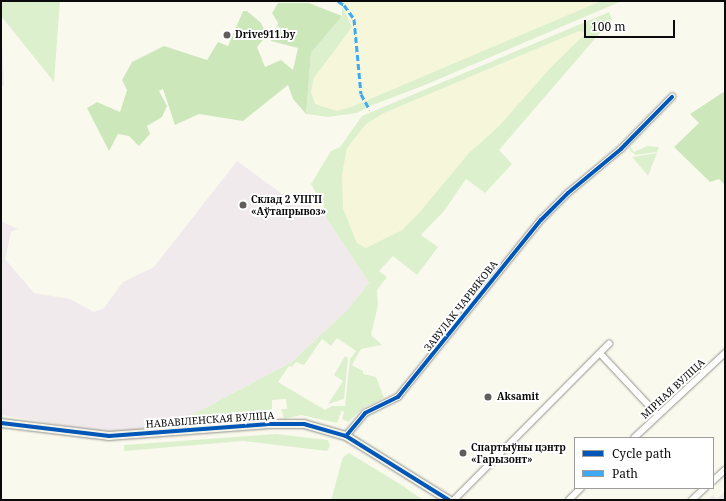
<!DOCTYPE html>
<html>
<head>
<meta charset="utf-8">
<style>
  body { margin:0 }
  #map { position:relative; width:726px; height:501px; overflow:hidden; background:#faf9ee; font-family:"Noto Serif",serif }
  div>[style] { position:absolute }
  .industrial>* { inset:0; background:#f1eaec }
  .farmland>* { inset:0; background:#f5f6da }
  .green>* { inset:0; background:#ddf0ce }
  .forest>* { inset:0; background:#cce8bb }
  .roads { filter:drop-shadow(0 0 1px #93928d) drop-shadow(0 0 1px #93928d) }
  .street>* { height:5.5px; margin:-2.75px; padding:0 2.75px; transform-origin:2.75px; border-radius:2.75px; background:#fefefc }
  .secondary>* { height:8px; margin:-4px; padding:0 4px; transform-origin:4px; border-radius:4px; background:#f4f4e8 }
  .quiet>* { height:3px; margin-top:-1.5px; transform-origin:0; background:repeating-linear-gradient(90deg,#3fa9f5 0 6px,transparent 0 9px) }
  .cycleway>* { height:4px; margin:-2px; padding:0 2px; transform-origin:2px; border-radius:2px; background:#0057b8 }
  .dots>* { width:11px; height:11px; translate:-50% -50%; box-sizing:border-box; border:2px solid #fff; border-radius:50% }
  span { translate:-50% -50%; white-space:nowrap; text-align:center; line-height:1.15; -webkit-text-stroke:4px #fff; paint-order:stroke }
  .poi-label { font-size:10px; color:#0b0b0b; font-weight:700 }
  .left { translate:0 -50%; text-align:left }
  .street-label { font-size:10px; color:#0b0b0b }
  .frame { position:absolute; inset:0; border:2px solid #0b0b0b; pointer-events:none }
  .legend { position:absolute; left:574px; top:437px; width:140px; height:52px; box-sizing:border-box; background:#fff; border:1px solid #9d9d9d; margin:0; padding:5px 7px; list-style:none; font-size:12px; color:#0b0b0b }
  .legend li { display:flex; align-items:center; gap:8px; height:20px }
  .legend b { width:20px; border:1px solid #9d9d9d }
  .scale { position:absolute; left:584px; top:20px; width:91px; height:18px; box-sizing:border-box; border:2px solid #0b0b0b; border-top:0; padding-left:5px; font-size:12px; line-height:14px; white-space:nowrap; color:#0b0b0b; -webkit-text-stroke:3px #fff; paint-order:stroke }
</style>
</head>
<body>
<div id="map">
  <div class="industrial">
    <i style="clip-path:polygon(1px 23px,4px 84px,1px 88px)"></i>
    <i style="clip-path:polygon(237px 161px,296px 204px,307px 199px,314px 211px,321px 210px,369px 283px,346px 311px,292px 362px,165px 429px,105px 432px,1px 415px,1px 221px,18px 229px,11px 232px,5px 259px,34px 293px,70px 299px,94px 312px,104px 308px,123px 282px,154px 267px)"></i>
    <i style="clip-path:polygon(725px 491px,725px 500px,707px 500px,713px 495px,717px 499px)"></i>
  </div>
  <div class="farmland">
    <i style="clip-path:polygon(334px 1px,601px 1px,351px 107px,337px 111px,315px 104px,311px 92px,314px 78px,352px 27px,342px 6px)"></i>
    <i style="clip-path:polygon(579px 31px,585px 32px,584px 35px,552px 66px,498px 127px,468px 154px,419px 213px,402px 230px,366px 248px,357px 243px,343px 208px,342px 175px,347px 148px,366px 124px,384px 113px)"></i>
  </div>
  <div class="green">
    <i style="clip-path:polygon(1px 1px,60px 1px,54px 82px,1px 16px)"></i>
    <i style="clip-path:polygon(601px 1px,622px 1px,425px 85px,370px 106px,367px 103px,368px 107px,357px 113px,328px 117px,306px 114px,311px 53px,342px 16px,342px 6px,352px 27px,314px 78px,311px 92px,315px 104px,337px 111px,351px 107px)"></i>
    <i style="clip-path:polygon(evenodd,609px 12px,612px 19px,499px 150px,512px 164px,485px 193px,466px 179px,444px 211px,421px 235px,438px 247px,417px 275px,393px 256px,379px 271px,387px 277px,377px 290px,378px 305px,371px 335px,382px 345px,361px 349px,352px 365px,363px 371px,363px 374px,376px 377px,384px 398px,363px 408px,348px 422px,342px 419px,344px 412px,342px 410px,337px 423px,301px 415px,284px 419px,281px 409px,287px 409px,286px 399px,272px 400px,272px 410px,266px 420px,165px 429px,292px 362px,346px 311px,369px 283px,321px 210px,324px 207px,311px 184px,331px 151px,340px 147px,362px 116px,609px 12px,579px 31px,584px 32px,584px 35px,552px 66px,498px 127px,468px 154px,419px 213px,402px 230px,366px 248px,357px 243px,343px 208px,342px 175px,347px 148px,366px 124px,384px 113px,579px 31px,609px 12px,337px 338px,356px 351px,350px 359px,345px 406px,332px 406px,325px 410px,278px 382px,289px 366px,292px 367px,296px 362px,304px 365px,322px 339px,331px 346px,337px 338px)"></i>
    <i style="clip-path:polygon(647px 146px,659px 147px,657px 152px,635px 155px,629px 149px,630px 147px,634px 152px)"></i>
    <i style="clip-path:polygon(657px 153px,648px 176px,632px 157px)"></i>
    <i style="clip-path:polygon(345px 356px,348px 358px,344px 399px,328px 404px,343px 381px,334px 375px)"></i>
    <i style="clip-path:polygon(276px 434px,328px 440px,330px 446px,327px 451px,243px 441px,124px 451px,124px 445px)"></i>
    <i style="clip-path:polygon(349px 453px,400px 484px,423px 500px,331px 500px,343px 457px)"></i>
  </div>
  <div class="forest">
    <i style="clip-path:polygon(278px 3px,309px 3px,342px 16px,311px 53px,306px 114px,293px 99px,288px 85px,243px 121px,199px 114px,175px 125px,163px 89px,159px 91px,167px 106px,162px 117px,147px 126px,150px 134px,139px 146px,129px 136px,118px 134px,109px 151px,87px 108px,97px 102px,120px 112px,127px 90px,122px 80px,132px 62px,164px 46px,207px 60px,218px 42px,228px 46px,243px 11px,247px 11px,261px 23px,267px 35px,257px 47px,265px 67px,281px 60px,293px 70px,298px 48px,271px 41px,278px 23px,272px 13px)"></i>
    <i style="clip-path:polygon(725px 91px,725px 185px,719px 179px,710px 182px,674px 147px,699px 123px,690px 114px)"></i>
  </div>
  <div class="roads">
    <div class="street">
      <i style="left:600px;top:353px;width:85px;rotate:46.9deg"></i>
      <i style="left:346px;top:436px;width:30px;rotate:-50deg"></i>
      <i style="left:365px;top:413px;width:37px;rotate:-26deg"></i>
      <i style="left:398px;top:397px;width:228px;rotate:-51.1deg"></i>
      <i style="left:541px;top:220px;width:38px;rotate:-45deg"></i>
      <i style="left:568px;top:193px;width:69px;rotate:-39.7deg"></i>
      <i style="left:621px;top:149px;width:73px;rotate:-45.6deg"></i>
      <i style="left:634px;top:438px;width:125px;rotate:-43deg"></i>
      <i style="left:713px;top:481px;width:16px;rotate:-43deg"></i>
      <i style="left:454px;top:500px;width:220px;rotate:-45.2deg"></i>
      <i style="left:569px;top:500px;width:17px;rotate:-45deg"></i>
      <i style="left:692px;top:500px;width:18px;rotate:-43deg"></i>
    </div>
    <div class="secondary">
      <i style="left:1px;top:423px;width:109px;rotate:6.9deg"></i>
      <i style="left:109px;top:436px;width:158px;rotate:-4.3deg"></i>
      <i style="left:267px;top:424px;width:37px"></i>
      <i style="left:304px;top:424px;width:44px;rotate:15.9deg"></i>
      <i style="left:346px;top:436px;width:121px;rotate:31.9deg"></i>
    </div>
  </div>
  <div class="quiet">
    <i style="left:338px;top:1px;width:7px;rotate:34deg"></i>
    <i style="left:344px;top:5px;width:17px;rotate:54deg"></i>
    <i style="left:354px;top:19px;width:75px;rotate:84.7deg"></i>
    <i style="left:361px;top:94px;width:18px;rotate:61deg"></i>
  </div>
  <div class="cycleway">
    <i style="left:1px;top:423px;width:109px;rotate:6.9deg"></i>
    <i style="left:109px;top:436px;width:158px;rotate:-4.3deg"></i>
    <i style="left:267px;top:424px;width:37px"></i>
    <i style="left:304px;top:424px;width:44px;rotate:15.9deg"></i>
    <i style="left:346px;top:436px;width:121px;rotate:31.9deg"></i>
    <i style="left:346px;top:436px;width:30px;rotate:-50deg"></i>
    <i style="left:365px;top:413px;width:37px;rotate:-26deg"></i>
    <i style="left:398px;top:397px;width:228px;rotate:-51.1deg"></i>
    <i style="left:541px;top:220px;width:38px;rotate:-45deg"></i>
    <i style="left:568px;top:193px;width:69px;rotate:-39.7deg"></i>
    <i style="left:621px;top:149px;width:73px;rotate:-45.6deg"></i>
  </div>
  <div class="dots">
    <i style="left:227px;top:35px;background:#5f5e5a"></i>
    <i style="left:243px;top:205px;background:#5f5e5a"></i>
    <i style="left:488px;top:397px;background:#5f5e5a"></i>
    <i style="left:463px;top:453px;background:#5f5e5a"></i>
  </div>
  <div class="poi-label">
    <span class="left" style="left:235px;top:35px">Drive911.by</span>
    <span class="left" style="left:251px;top:205px">Склад 2 УПГП<br>«Аўтапрывоз»</span>
    <span class="left" style="left:497px;top:397px">Aksamit</span>
    <span class="left" style="left:471px;top:453px">Спартыўны цэнтр<br>«Гарызонт»</span>
  </div>
  <div class="street-label">
    <span style="left:461px;top:306px;rotate:-52deg">ЗАВУЛАК ЧАРВЯКОВА</span>
    <span style="left:673px;top:389px;rotate:-43deg">МІРНАЯ ВУЛІЦА</span>
    <span style="left:210px;top:420px;rotate:-4deg">НАВАВІЛЕНСКАЯ ВУЛІЦА</span>
  </div>
  <div class="frame"></div>
  <ul class="legend">
  <li><b style="height:5px;background:#0057b8"></b>Cycle path</li>
  <li><b style="height:5px;background:#3fa9f5"></b>Path</li>
  </ul>
  <div class="scale">100 m</div>
</div>
</body>
</html>
